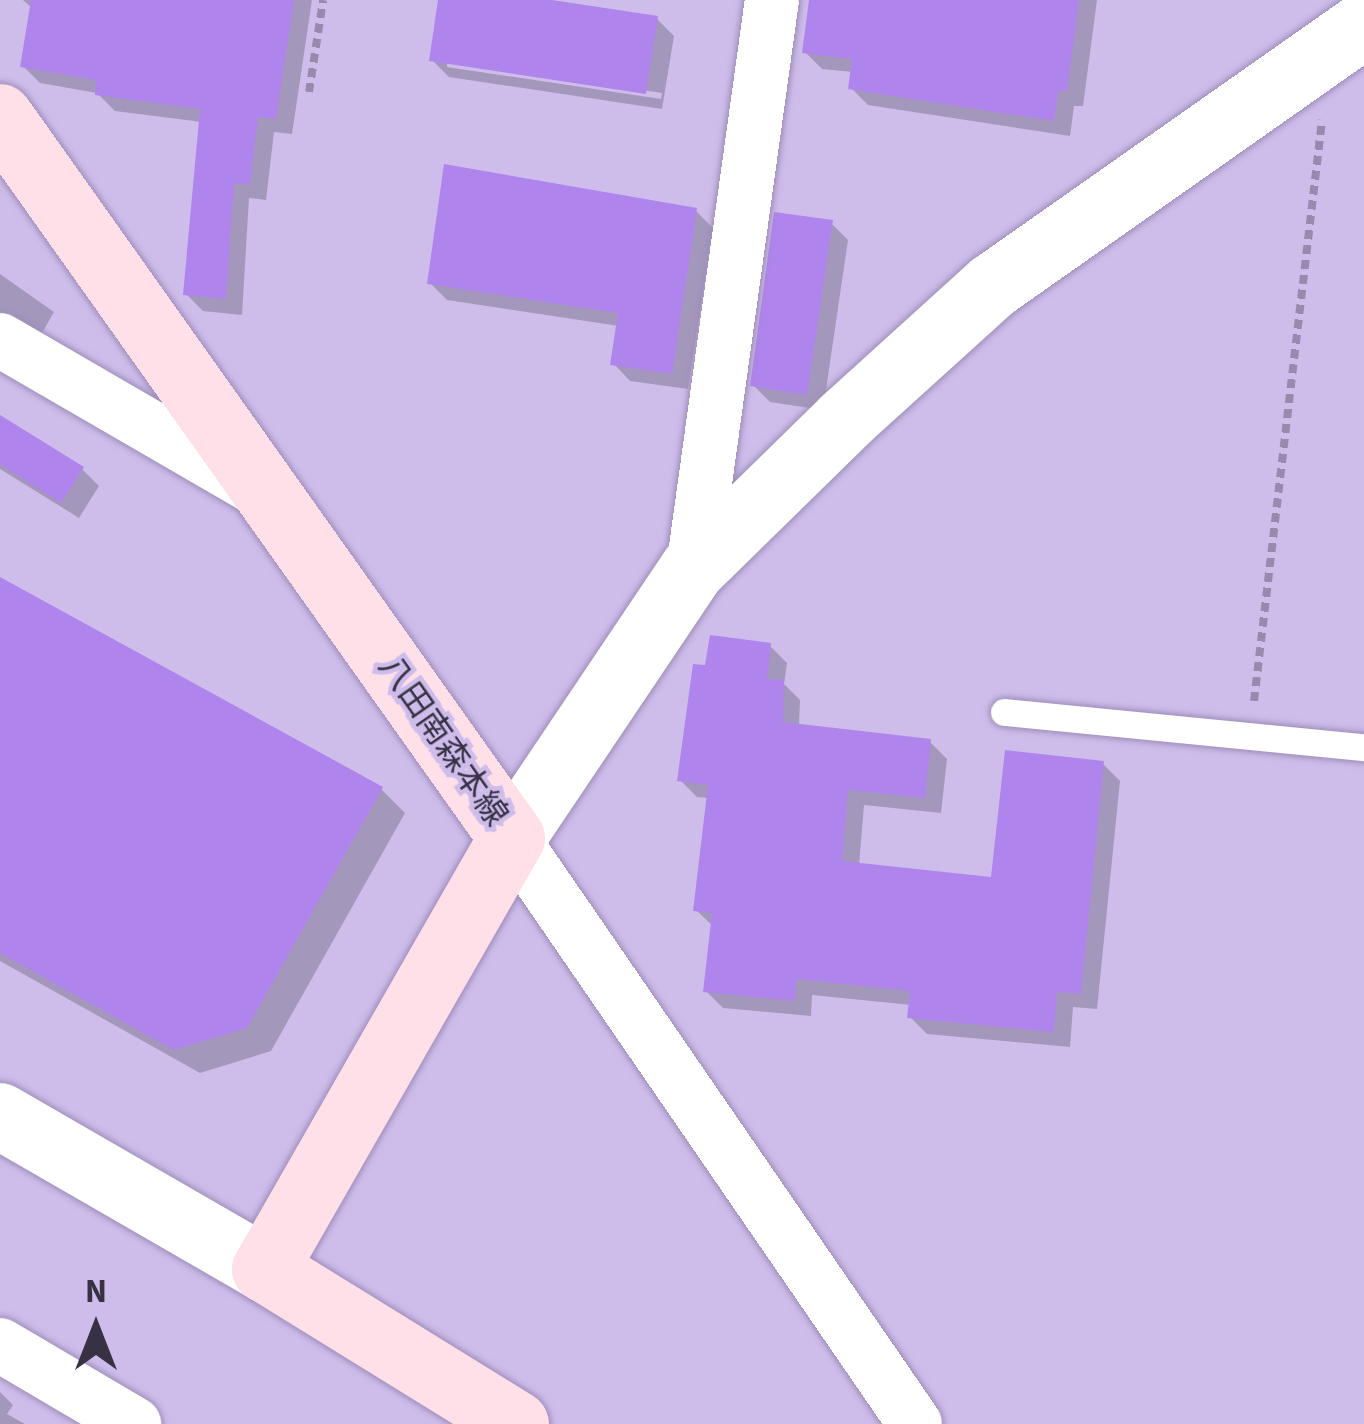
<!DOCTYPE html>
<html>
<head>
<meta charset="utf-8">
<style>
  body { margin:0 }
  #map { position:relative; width:1364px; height:1424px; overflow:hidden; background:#cebdeb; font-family:"Source Sans 3","Noto Sans JP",sans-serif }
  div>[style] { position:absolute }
  .shadow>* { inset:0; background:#0003 }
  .building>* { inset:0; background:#b084ed }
  .path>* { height:8px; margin-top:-4px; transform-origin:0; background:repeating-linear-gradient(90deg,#988aae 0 9px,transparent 0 15px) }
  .roads { filter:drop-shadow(0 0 3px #9e8db9) drop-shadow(0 0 3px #9e8db9) }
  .service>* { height:27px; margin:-13.5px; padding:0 13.5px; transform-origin:13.5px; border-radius:13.5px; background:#fff }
  .minor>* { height:54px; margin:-27px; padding:0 27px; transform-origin:27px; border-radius:27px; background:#fff }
  .tertiary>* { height:66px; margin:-33px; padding:0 33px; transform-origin:33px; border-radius:33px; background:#fff }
  .secondary>* { height:66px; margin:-33px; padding:0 33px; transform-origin:33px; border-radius:33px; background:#ffe0e9 }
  span { translate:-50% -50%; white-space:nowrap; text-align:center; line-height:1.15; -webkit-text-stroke:9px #cebdeb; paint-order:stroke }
  .street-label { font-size:33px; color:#383144 }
  .north { position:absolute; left:36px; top:1268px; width:120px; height:120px; -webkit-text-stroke:9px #cebdeb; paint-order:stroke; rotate:0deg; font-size:33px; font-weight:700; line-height:48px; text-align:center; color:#383144 }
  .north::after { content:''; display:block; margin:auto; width:42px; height:54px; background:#383144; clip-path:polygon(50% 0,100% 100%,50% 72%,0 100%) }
</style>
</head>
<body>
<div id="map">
  <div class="shadow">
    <i style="clip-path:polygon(23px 0,312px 0,292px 134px,274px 132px,266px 200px,249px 198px,242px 315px,203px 311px,186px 294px,202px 122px,115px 111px,97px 93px,40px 83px,23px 66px,33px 9px)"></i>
    <i style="clip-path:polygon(evenodd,441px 0,532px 0,657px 19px,674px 36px,662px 109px,449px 77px,432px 60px,441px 0,447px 61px,662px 93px,661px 99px,447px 67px,447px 61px)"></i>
    <i style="clip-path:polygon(812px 0,1097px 0,1083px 106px,1074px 106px,1070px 136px,868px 105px,851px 88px,853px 72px,822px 69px,805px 52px)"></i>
    <i style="clip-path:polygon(696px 211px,713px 228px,688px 389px,630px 381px,614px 364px,619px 326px,447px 300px,430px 283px)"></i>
    <i style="clip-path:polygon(831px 223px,848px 240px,823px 410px,770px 402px,753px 385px)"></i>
    <i style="clip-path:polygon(0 274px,54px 312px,42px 333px,0 323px)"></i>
    <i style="clip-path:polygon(0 419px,82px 469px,99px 486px,79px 518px,0 469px)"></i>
    <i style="clip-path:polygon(0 581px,381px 789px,405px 813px,271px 1051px,200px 1073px,0 961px)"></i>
    <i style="clip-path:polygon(770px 646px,787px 663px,784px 684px,800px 700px,799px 727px,930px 742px,947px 759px,941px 813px,864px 805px,859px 866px,993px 880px,1103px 764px,1120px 781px,1097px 1009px,1073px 1007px,1070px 1047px,927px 1034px,910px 1017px,911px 1005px,812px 995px,811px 1016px,723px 1008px,706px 991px,714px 927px,696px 910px,709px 798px,697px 797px,680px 780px,707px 668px)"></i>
    <i style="clip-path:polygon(0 1392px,13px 1405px,7px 1414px,25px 1424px,0 1424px)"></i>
  </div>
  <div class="building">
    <i style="clip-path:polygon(31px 0,294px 0,276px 119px,258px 117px,250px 184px,234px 183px,226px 299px,183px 295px,200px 109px,95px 95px,96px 80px,20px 67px)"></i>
    <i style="clip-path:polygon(438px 0,552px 0,658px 16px,646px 94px,429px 61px)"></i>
    <i style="clip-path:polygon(809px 0,1079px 0,1067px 91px,1058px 91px,1054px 121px,848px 89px,852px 59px,802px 53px)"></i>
    <i style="clip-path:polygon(444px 164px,697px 208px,672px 374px,610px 365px,618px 313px,427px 284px)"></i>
    <i style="clip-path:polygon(774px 212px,833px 220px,807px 395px,750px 386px)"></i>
    <i style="clip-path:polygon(0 415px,84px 467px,61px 503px,0 464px)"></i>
    <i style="clip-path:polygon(0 577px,383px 787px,247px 1028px,174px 1050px,0 953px)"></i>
    <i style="clip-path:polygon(710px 635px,771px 643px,767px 679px,784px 680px,783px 722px,931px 739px,925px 798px,848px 790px,842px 861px,991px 877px,1005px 750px,1104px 761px,1081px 994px,1057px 992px,1054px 1032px,907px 1018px,910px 991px,796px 979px,795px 1001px,703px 992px,712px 913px,693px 911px,708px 785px,677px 781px,693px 664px,705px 665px)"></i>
  </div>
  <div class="path">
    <i style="left:309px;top:92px;width:93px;rotate:-81.3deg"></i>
    <i style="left:1254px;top:701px;width:585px;rotate:-83.32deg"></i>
  </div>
  <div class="roads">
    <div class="service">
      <i style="left:1004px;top:712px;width:362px;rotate:5.6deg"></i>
    </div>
    <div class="minor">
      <i style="left:0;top:340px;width:302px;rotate:30.1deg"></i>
      <i style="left:693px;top:569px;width:574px;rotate:-82.1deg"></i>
      <i style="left:512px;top:838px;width:711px;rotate:55.48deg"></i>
      <i style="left:0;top:1345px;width:156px;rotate:30.5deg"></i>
    </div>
    <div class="tertiary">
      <i style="left:512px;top:838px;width:324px;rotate:-56.1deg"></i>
      <i style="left:693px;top:569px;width:213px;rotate:-44.4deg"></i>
      <i style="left:845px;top:420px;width:200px;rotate:-42.2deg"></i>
      <i style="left:993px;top:286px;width:454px;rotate:-35.1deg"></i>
      <i style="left:0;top:1116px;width:306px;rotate:30deg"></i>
    </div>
    <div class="secondary">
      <i style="left:0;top:117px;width:884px;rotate:54.62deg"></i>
      <i style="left:512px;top:838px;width:497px;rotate:119.8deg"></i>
      <i style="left:265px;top:1269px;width:295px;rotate:31.7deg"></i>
    </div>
  </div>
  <div class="street-label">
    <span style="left:443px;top:741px;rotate:55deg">八田南森本線</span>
  </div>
  <div class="north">N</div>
</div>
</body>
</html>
